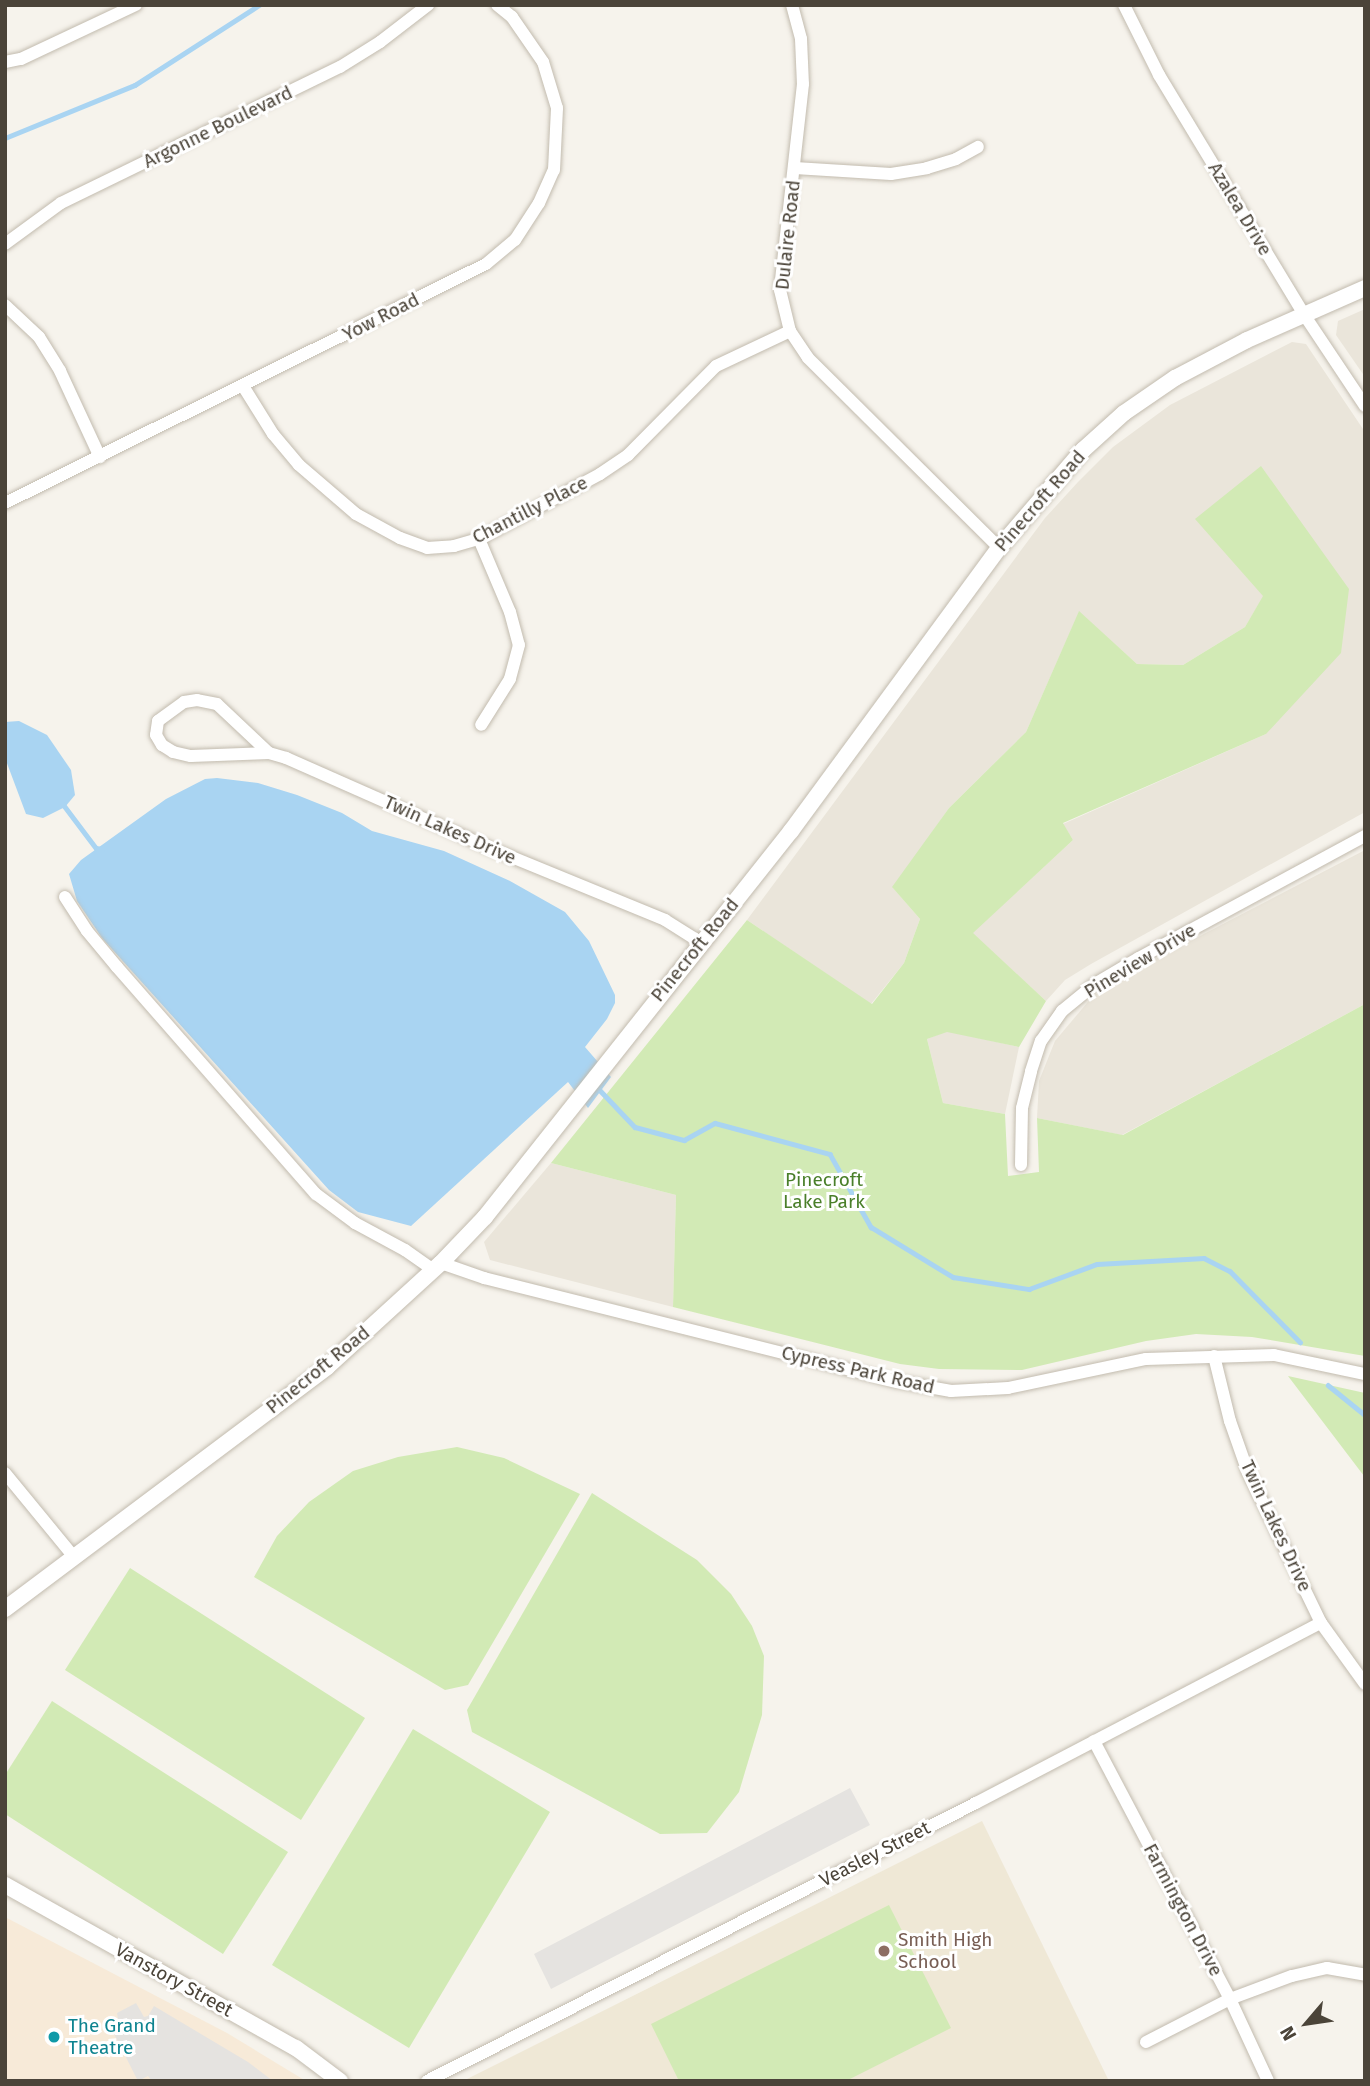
<!DOCTYPE html>
<html>
<head>
<meta charset="utf-8">
<style>
  body { margin:0 }
  #map { position:relative; width:1370px; height:2086px; overflow:hidden; background:#f6f3ec; font-family:"Fira Sans",sans-serif }
  div>[style] { position:absolute }
  .residential>* { inset:0; background:#eae5da }
  .commercial>* { inset:0; background:#f7ead8 }
  .education>* { inset:0; background:#efe8d6 }
  .green>* { inset:0; background:#d2eab5 }
  .parking>* { inset:0; background:#e5e3e0 }
  .water>* { inset:0; background:#a9d4f2 }
  .stream>* { height:4.5px; margin:-2.25px; padding:0 2.25px; transform-origin:2.25px; border-radius:2.25px; background:#a9d4f2 }
  .roads { filter:drop-shadow(0 0 2px #c2bbae) drop-shadow(0 0 2px #c2bbae) }
  .minor>* { height:12px; margin:-6px; padding:0 6px; transform-origin:6px; border-radius:6px; background:#fff }
  .tertiary>* { height:16px; margin:-8px; padding:0 8px; transform-origin:8px; border-radius:8px; background:#fff }
  .dots>* { width:19px; height:19px; translate:-50% -50%; box-sizing:border-box; border:4px solid #fff; border-radius:50% }
  span { translate:-50% -50%; white-space:nowrap; text-align:center; line-height:1.15; -webkit-text-stroke:6px #fff; paint-order:stroke }
  .street-label { font-size:19px; color:#4b4439 }
  .park-label { font-size:19px; color:#4a7f2a }
  .education-label { font-size:19px; color:#785e54 }
  .left { translate:0 -50%; text-align:left }
  .culture-label { font-size:19px; color:#0d838f }
  .frame { position:absolute; inset:0; border:7px solid #4b4439; pointer-events:none }
  .north { position:absolute; left:1272px; top:1988px; width:70px; height:70px; -webkit-text-stroke:5px #fff; paint-order:stroke; rotate:241deg; font-size:19px; font-weight:700; line-height:28px; text-align:center; color:#4b4439 }
  .north::after { content:''; display:block; margin:auto; width:24px; height:32px; background:#4b4439; clip-path:polygon(50% 0,100% 100%,50% 72%,0 100%) }
</style>
</head>
<body>
<div id="map">
  <div class="residential">
    <i style="clip-path:polygon(1365px 309px,1365px 377px,1336px 335px,1338px 321px)"></i>
    <i style="clip-path:polygon(1292px 342px,1306px 344px,1365px 432px,1365px 812px,1091px 964px,1065px 980px,1046px 1001px,972px 933px,1073px 840px,1063px 824px,1266px 734px,1263px 597px,1245px 627px,1183px 665px,1137px 664px,1079px 612px,1026px 732px,949px 808px,893px 888px,920px 919px,904px 963px,871px 1004px,747px 920px,1045px 518px,1078px 482px,1113px 447px,1170px 405px)"></i>
    <i style="clip-path:polygon(1365px 850px,1365px 1004px,1122px 1135px,1037px 1118px,1039px 1081px,1055px 1041px,1092px 997px,1125px 975px)"></i>
    <i style="clip-path:polygon(947px 1031px,1019px 1047px,1005px 1114px,943px 1103px,927px 1039px)"></i>
    <i style="clip-path:polygon(551px 1163px,676px 1195px,673px 1307px,490px 1260px,484px 1242px)"></i>
  </div>
  <div class="commercial">
    <i style="clip-path:polygon(5px 1917px,227px 2033px,306px 2081px,5px 2081px)"></i>
  </div>
  <div class="education">
    <i style="clip-path:polygon(982px 1821px,1109px 2081px,463px 2081px)"></i>
  </div>
  <div class="green">
    <i style="clip-path:polygon(1261px 466px,1349px 589px,1341px 653px,1266px 734px,1063px 823px,1073px 840px,973px 933px,1046px 1001px,1019px 1047px,947px 1032px,927px 1039px,943px 1103px,1005px 1114px,1008px 1176px,1039px 1172px,1037px 1118px,1123px 1135px,1365px 1004px,1365px 1356px,1252px 1337px,1196px 1334px,1146px 1341px,1022px 1370px,939px 1369px,900px 1364px,673px 1307px,676px 1195px,551px 1163px,747px 920px,872px 1004px,904px 963px,920px 919px,892px 887px,949px 808px,1026px 732px,1079px 611px,1137px 664px,1183px 665px,1245px 627px,1263px 596px,1195px 519px)"></i>
    <i style="clip-path:polygon(1288px 1376px,1365px 1393px,1365px 1478px,1364px 1476px)"></i>
    <i style="clip-path:polygon(457px 1447px,504px 1458px,580px 1494px,468px 1685px,445px 1690px,254px 1577px,277px 1536px,309px 1502px,353px 1471px,398px 1457px)"></i>
    <i style="clip-path:polygon(592px 1493px,697px 1560px,731px 1594px,752px 1626px,764px 1656px,762px 1715px,739px 1792px,707px 1833px,660px 1834px,472px 1732px,467px 1710px)"></i>
    <i style="clip-path:polygon(130px 1568px,365px 1718px,301px 1820px,65px 1670px)"></i>
    <i style="clip-path:polygon(52px 1701px,288px 1852px,223px 1954px,5px 1814px,5px 1775px)"></i>
    <i style="clip-path:polygon(413px 1729px,550px 1812px,409px 2048px,272px 1965px)"></i>
    <i style="clip-path:polygon(889px 1905px,951px 2028px,846px 2081px,679px 2081px,651px 2024px)"></i>
  </div>
  <div class="parking">
    <i style="clip-path:polygon(850px 1788px,870px 1825px,551px 1989px,534px 1954px)"></i>
    <i style="clip-path:polygon(136px 2003px,144px 2017px,148px 2016px,154px 2006px,248px 2062px,273px 2081px,152px 2081px,148px 2076px,138px 2081px,109px 2024px,118px 2019px,117px 2013px)"></i>
  </div>
  <div class="water">
    <i style="clip-path:polygon(19px 721px,47px 735px,71px 770px,75px 795px,65px 807px,43px 818px,26px 814px,5px 758px,5px 722px)"></i>
    <i style="clip-path:polygon(217px 778px,258px 783px,297px 795px,342px 813px,372px 831px,444px 851px,510px 881px,565px 912px,589px 941px,615px 995px,615px 1003px,607px 1019px,585px 1047px,611px 1077px,588px 1108px,568px 1082px,411px 1226px,358px 1212px,329px 1190px,102px 938px,77px 901px,69px 874px,81px 860px,166px 799px,205px 779px)"></i>
  </div>
  <div class="stream">
    <i style="left:5px;top:138px;width:140px;rotate:-22.2deg"></i>
    <i style="left:135px;top:85px;width:148px;rotate:-32.8deg"></i>
    <i style="left:63px;top:804px;width:55px;rotate:53.1deg"></i>
    <i style="left:96px;top:848px;width:6px;rotate:9deg"></i>
    <i style="left:597px;top:1087px;width:55px;rotate:46.5deg"></i>
    <i style="left:635px;top:1127px;width:51px;rotate:14.9deg"></i>
    <i style="left:684px;top:1140px;width:35px;rotate:-29deg"></i>
    <i style="left:715px;top:1123px;width:119px;rotate:15.1deg"></i>
    <i style="left:830px;top:1154px;width:84px;rotate:60.7deg"></i>
    <i style="left:871px;top:1227px;width:96px;rotate:31.4deg"></i>
    <i style="left:953px;top:1277px;width:77px;rotate:9deg"></i>
    <i style="left:1029px;top:1289px;width:72px;rotate:-20.2deg"></i>
    <i style="left:1097px;top:1264px;width:107px;rotate:-3.2deg"></i>
    <i style="left:1204px;top:1258px;width:29px;rotate:27deg"></i>
    <i style="left:1230px;top:1271px;width:100px;rotate:45.4deg"></i>
    <i style="left:1328px;top:1385px;width:48px;rotate:39deg"></i>
  </div>
  <div class="roads">
    <div class="minor">
      <i style="left:792px;top:5px;width:35px;rotate:75deg"></i>
      <i style="left:801px;top:39px;width:45px;rotate:87.5deg"></i>
      <i style="left:803px;top:84px;width:207px;rotate:96.4deg"></i>
      <i style="left:780px;top:290px;width:42px;rotate:76.3deg"></i>
      <i style="left:790px;top:331px;width:32px;rotate:56deg"></i>
      <i style="left:808px;top:358px;width:269px;rotate:44.8deg"></i>
      <i style="left:1124px;top:5px;width:78px;rotate:63.4deg"></i>
      <i style="left:1159px;top:75px;width:282px;rotate:58.8deg"></i>
      <i style="left:1305px;top:316px;width:108px;rotate:56.3deg"></i>
      <i style="left:5px;top:62px;width:16px;rotate:-11deg"></i>
      <i style="left:21px;top:59px;width:127px;rotate:-25.2deg"></i>
      <i style="left:795px;top:168px;width:96px;rotate:3.6deg"></i>
      <i style="left:891px;top:174px;width:36px;rotate:-9deg"></i>
      <i style="left:927px;top:168px;width:30px;rotate:-17deg"></i>
      <i style="left:956px;top:159px;width:25px;rotate:-29deg"></i>
      <i style="left:5px;top:244px;width:69px;rotate:-36.2deg"></i>
      <i style="left:61px;top:203px;width:310px;rotate:-26deg"></i>
      <i style="left:340px;top:67px;width:47px;rotate:-32deg"></i>
      <i style="left:380px;top:42px;width:61px;rotate:-37.6deg"></i>
      <i style="left:5px;top:305px;width:47px;rotate:43.3deg"></i>
      <i style="left:39px;top:337px;width:40px;rotate:58deg"></i>
      <i style="left:60px;top:371px;width:95px;rotate:65.1deg"></i>
      <i style="left:243px;top:386px;width:57px;rotate:58deg"></i>
      <i style="left:273px;top:434px;width:40px;rotate:50deg"></i>
      <i style="left:299px;top:465px;width:75px;rotate:40.7deg"></i>
      <i style="left:356px;top:514px;width:50px;rotate:28.6deg"></i>
      <i style="left:400px;top:538px;width:29px;rotate:20deg"></i>
      <i style="left:427px;top:548px;width:27px;rotate:-4deg"></i>
      <i style="left:454px;top:546px;width:26px;rotate:-16deg"></i>
      <i style="left:479px;top:539px;width:137px;rotate:-28.2deg"></i>
      <i style="left:600px;top:474px;width:34px;rotate:-34deg"></i>
      <i style="left:628px;top:455px;width:125px;rotate:-45.3deg"></i>
      <i style="left:716px;top:366px;width:82px;rotate:-25.3deg"></i>
      <i style="left:5px;top:503px;width:537px;rotate:-26.42deg"></i>
      <i style="left:486px;top:264px;width:38px;rotate:-40deg"></i>
      <i style="left:515px;top:240px;width:44px;rotate:-57deg"></i>
      <i style="left:539px;top:203px;width:36px;rotate:-66deg"></i>
      <i style="left:554px;top:170px;width:62px;rotate:-87.2deg"></i>
      <i style="left:557px;top:108px;width:48px;rotate:-106.9deg"></i>
      <i style="left:543px;top:62px;width:55px;rotate:-124.6deg"></i>
      <i style="left:512px;top:17px;width:19px;rotate:-141deg"></i>
      <i style="left:479px;top:539px;width:79px;rotate:67deg"></i>
      <i style="left:510px;top:612px;width:34px;rotate:75deg"></i>
      <i style="left:519px;top:645px;width:35px;rotate:105deg"></i>
      <i style="left:510px;top:679px;width:54px;rotate:122.2deg"></i>
      <i style="left:269px;top:753px;width:71px;rotate:-136.7deg"></i>
      <i style="left:217px;top:704px;width:20px;rotate:-169deg"></i>
      <i style="left:197px;top:700px;width:13px;rotate:171deg"></i>
      <i style="left:184px;top:702px;width:32px;rotate:144deg"></i>
      <i style="left:158px;top:721px;width:14px;rotate:98deg"></i>
      <i style="left:156px;top:735px;width:12px;rotate:59deg"></i>
      <i style="left:162px;top:745px;width:13px;rotate:32deg"></i>
      <i style="left:173px;top:752px;width:18px;rotate:13deg"></i>
      <i style="left:191px;top:756px;width:78px;rotate:-2.2deg"></i>
      <i style="left:269px;top:753px;width:18px;rotate:16deg"></i>
      <i style="left:286px;top:758px;width:231px;rotate:23.8deg"></i>
      <i style="left:497px;top:851px;width:182px;rotate:22.3deg"></i>
      <i style="left:665px;top:920px;width:41px;rotate:32.2deg"></i>
      <i style="left:65px;top:897px;width:40px;rotate:57.1deg"></i>
      <i style="left:87px;top:931px;width:47px;rotate:50.2deg"></i>
      <i style="left:117px;top:967px;width:302px;rotate:48.8deg"></i>
      <i style="left:316px;top:1194px;width:49px;rotate:36.6deg"></i>
      <i style="left:355px;top:1223px;width:57px;rotate:28.4deg"></i>
      <i style="left:405px;top:1250px;width:35px;rotate:35deg"></i>
      <i style="left:1021px;top:1165px;width:57px;rotate:-89deg"></i>
      <i style="left:1022px;top:1108px;width:38px;rotate:-76deg"></i>
      <i style="left:1031px;top:1071px;width:32px;rotate:-72deg"></i>
      <i style="left:1041px;top:1041px;width:37px;rotate:-55deg"></i>
      <i style="left:1062px;top:1011px;width:43px;rotate:-39.3deg"></i>
      <i style="left:1095px;top:984px;width:51px;rotate:-30.6deg"></i>
      <i style="left:1139px;top:958px;width:257px;rotate:-28.4deg"></i>
      <i style="left:441px;top:1263px;width:46px;rotate:19.2deg"></i>
      <i style="left:484px;top:1278px;width:424px;rotate:14.1deg"></i>
      <i style="left:895px;top:1381px;width:57px;rotate:10.1deg"></i>
      <i style="left:951px;top:1391px;width:57px;rotate:-3deg"></i>
      <i style="left:1008px;top:1388px;width:141px;rotate:-11.9deg"></i>
      <i style="left:1146px;top:1359px;width:128px;rotate:-1.8deg"></i>
      <i style="left:1274px;top:1355px;width:93px;rotate:11.8deg"></i>
      <i style="left:1214px;top:1356px;width:67px;rotate:76.2deg"></i>
      <i style="left:1230px;top:1421px;width:54px;rotate:70.6deg"></i>
      <i style="left:1248px;top:1472px;width:168px;rotate:64.2deg"></i>
      <i style="left:1321px;top:1623px;width:75px;rotate:54.2deg"></i>
      <i style="left:5px;top:1473px;width:109px;rotate:50.6deg"></i>
      <i style="left:1094px;top:1741px;width:292px;rotate:62.2deg"></i>
      <i style="left:1230px;top:1999px;width:90px;rotate:65.1deg"></i>
      <i style="left:1146px;top:2042px;width:94px;rotate:-27.1deg"></i>
      <i style="left:1230px;top:1999px;width:66px;rotate:-20.4deg"></i>
      <i style="left:1292px;top:1976px;width:36px;rotate:-13deg"></i>
      <i style="left:1327px;top:1968px;width:39px;rotate:10deg"></i>
      <i style="left:427px;top:2081px;width:615px;rotate:-26.86deg"></i>
      <i style="left:976px;top:1803px;width:389px;rotate:-27.6deg"></i>
    </div>
    <div class="tertiary">
      <i style="left:5px;top:1609px;width:403px;rotate:-36.9deg"></i>
      <i style="left:327px;top:1367px;width:154px;rotate:-42.4deg"></i>
      <i style="left:441px;top:1263px;width:64px;rotate:-46.3deg"></i>
      <i style="left:485px;top:1217px;width:493px;rotate:-51.6deg"></i>
      <i style="left:791px;top:831px;width:351px;rotate:-53.7deg"></i>
      <i style="left:999px;top:548px;width:129px;rotate:-49.4deg"></i>
      <i style="left:1083px;top:450px;width:55px;rotate:-42.1deg"></i>
      <i style="left:1124px;top:413px;width:62px;rotate:-34.5deg"></i>
      <i style="left:1175px;top:378px;width:81px;rotate:-27.8deg"></i>
      <i style="left:1247px;top:340px;width:129px;rotate:-23.8deg"></i>
      <i style="left:5px;top:1885px;width:334px;rotate:29.3deg"></i>
      <i style="left:296px;top:2048px;width:55px;rotate:36.9deg"></i>
    </div>
  </div>
  <div class="dots">
    <i style="left:884px;top:1951px;background:#8d6e63"></i>
    <i style="left:54px;top:2037px;background:#0f9aa8"></i>
  </div>
  <div class="street-label">
    <span style="left:218px;top:127px;rotate:-26deg">Argonne Boulevard</span>
    <span style="left:1240px;top:209px;rotate:59deg">Azalea Drive</span>
    <span style="left:788px;top:235px;rotate:-84deg">Dulaire Road</span>
    <span style="left:381px;top:317px;rotate:-27deg">Yow Road</span>
    <span style="left:1040px;top:501px;rotate:-49deg">Pinecroft Road</span>
    <span style="left:530px;top:510px;rotate:-27deg">Chantilly Place</span>
    <span style="left:450px;top:830px;rotate:24deg">Twin Lakes Drive</span>
    <span style="left:695px;top:950px;rotate:-51deg">Pinecroft Road</span>
    <span style="left:1140px;top:961px;rotate:-31deg">Pineview Drive</span>
    <span style="left:318px;top:1370px;rotate:-39deg">Pinecroft Road</span>
    <span style="left:858px;top:1370px;rotate:13deg">Cypress Park Road</span>
    <span style="left:1276px;top:1526px;rotate:65deg">Twin Lakes Drive</span>
    <span style="left:875px;top:1854px;rotate:-27deg">Veasley Street</span>
    <span style="left:1183px;top:1910px;rotate:62deg">Farmington Drive</span>
    <span style="left:174px;top:1980px;rotate:29deg">Vanstory Street</span>
  </div>
  <div class="park-label">
    <span style="left:824px;top:1191px">Pinecroft<br>Lake Park</span>
  </div>
  <div class="education-label">
    <span class="left" style="left:898px;top:1951px">Smith High<br>School</span>
  </div>
  <div class="culture-label">
    <span class="left" style="left:68px;top:2037px">The Grand<br>Theatre</span>
  </div>
  <div class="frame"></div>
  <div class="north">N</div>
</div>
</body>
</html>
